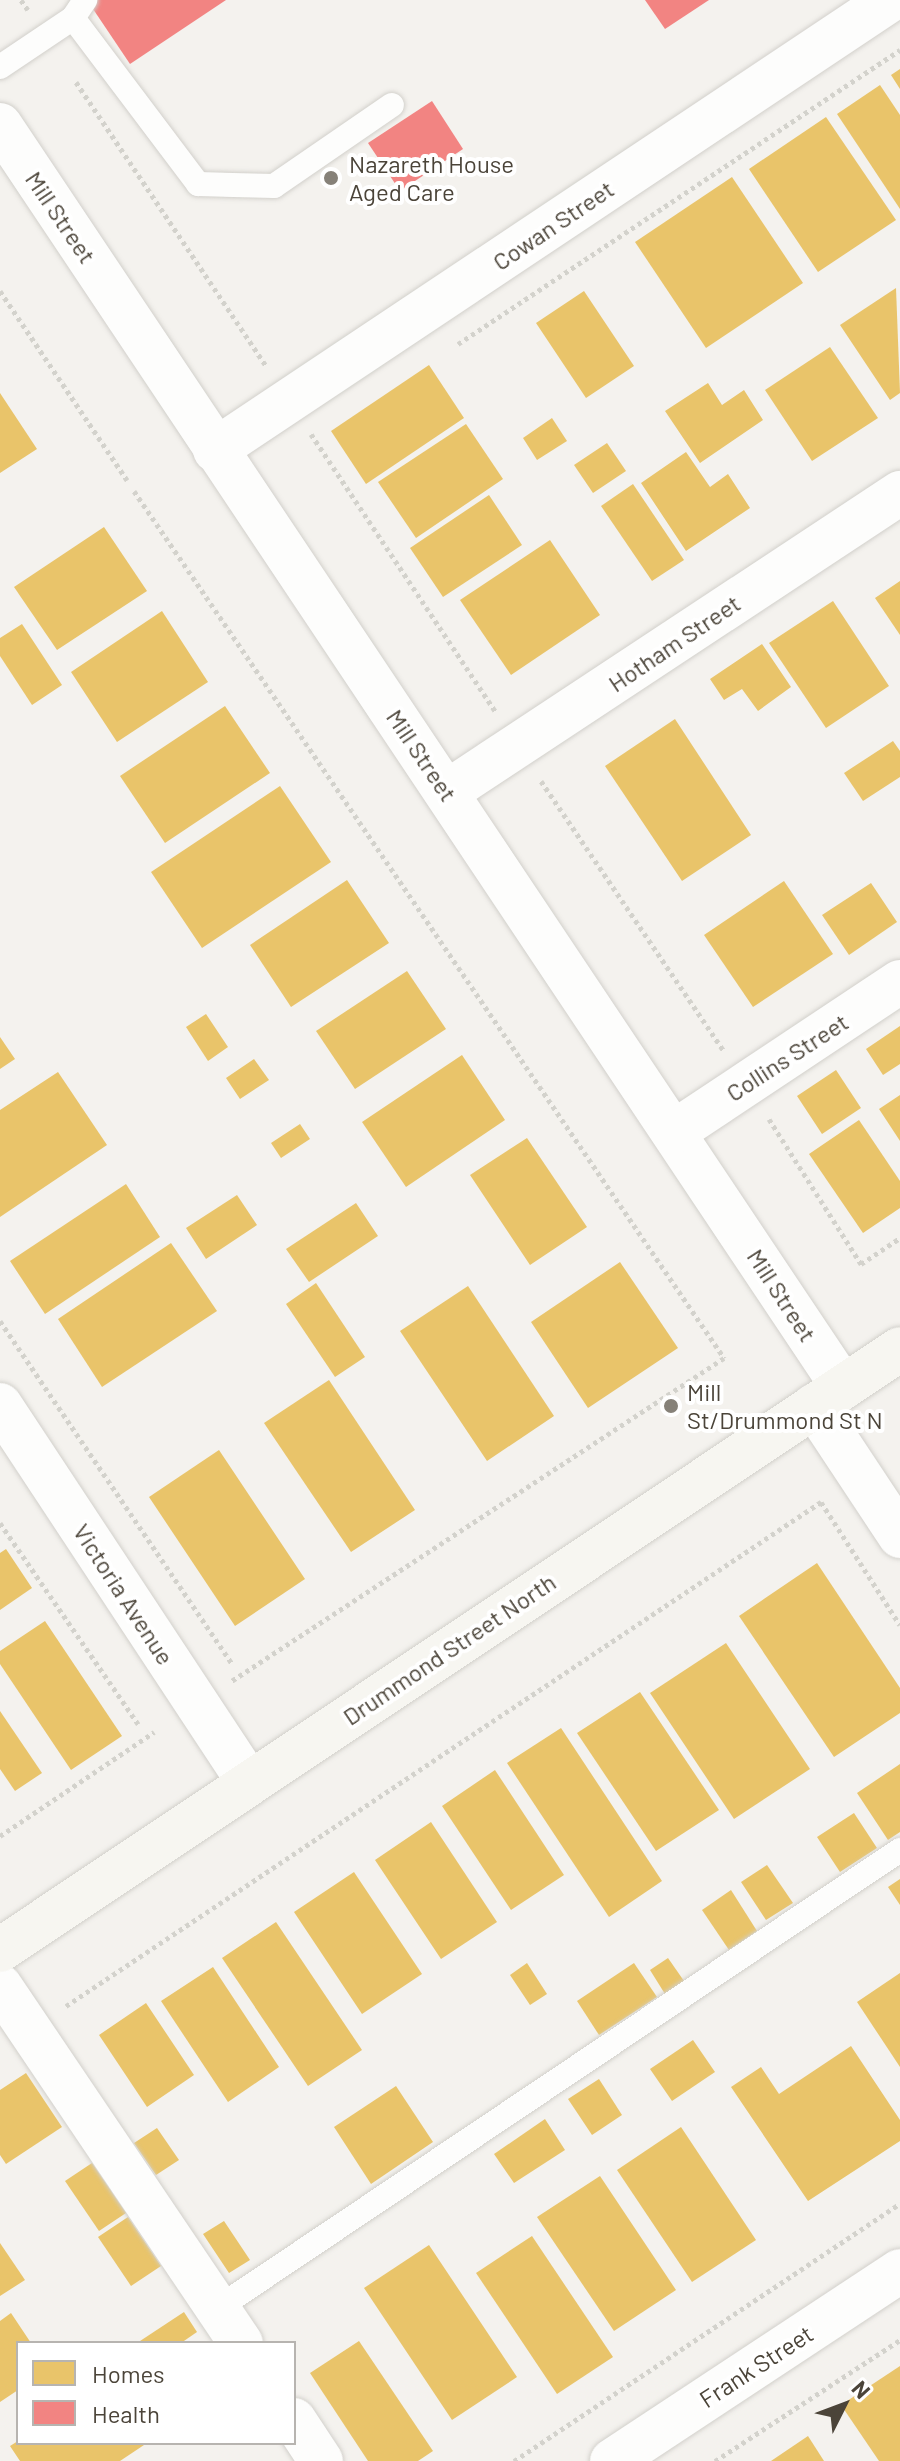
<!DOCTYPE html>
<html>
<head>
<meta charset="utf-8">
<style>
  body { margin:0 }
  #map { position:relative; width:900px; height:2461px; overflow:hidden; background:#f4f2ee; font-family:Barlow,sans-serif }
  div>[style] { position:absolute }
  .homes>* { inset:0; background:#e9c46a }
  .health>* { inset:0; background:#f28482 }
  .path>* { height:5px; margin-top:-2.5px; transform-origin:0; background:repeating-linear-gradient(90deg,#d3d2cc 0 4px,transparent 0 8px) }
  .roads { filter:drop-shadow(0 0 2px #d2d0cb) drop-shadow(0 0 2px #d2d0cb) }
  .service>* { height:24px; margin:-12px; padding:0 12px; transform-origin:12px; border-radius:12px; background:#fdfdfc }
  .minor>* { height:44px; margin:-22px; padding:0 22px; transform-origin:22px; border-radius:22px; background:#fdfdfc }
  .secondary>* { height:44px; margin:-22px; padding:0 22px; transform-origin:22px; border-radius:22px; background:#f7f6f1 }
  .dots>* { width:22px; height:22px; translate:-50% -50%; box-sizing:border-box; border:4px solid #fff; border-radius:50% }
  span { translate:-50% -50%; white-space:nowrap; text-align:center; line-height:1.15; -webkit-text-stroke:8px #fff; paint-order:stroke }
  .poi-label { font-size:24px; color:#4b4439 }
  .left { translate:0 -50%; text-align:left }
  .street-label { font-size:24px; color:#4b4439 }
  .legend { position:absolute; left:16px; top:2341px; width:280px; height:104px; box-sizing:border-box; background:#fff; border:2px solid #b7b4b0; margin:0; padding:10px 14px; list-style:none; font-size:24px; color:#4b4439 }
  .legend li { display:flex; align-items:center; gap:16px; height:40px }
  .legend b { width:40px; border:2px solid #b7b4b0 }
  .north { position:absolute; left:804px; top:2365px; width:80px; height:80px; -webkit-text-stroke:6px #fff; paint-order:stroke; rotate:48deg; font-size:22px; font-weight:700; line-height:32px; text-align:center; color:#4b4439 }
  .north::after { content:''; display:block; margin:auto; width:28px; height:36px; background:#4b4439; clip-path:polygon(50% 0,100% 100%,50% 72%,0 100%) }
</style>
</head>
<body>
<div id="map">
  <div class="homes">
    <i style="clip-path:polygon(900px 69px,900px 89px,891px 75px)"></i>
    <i style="clip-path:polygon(880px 85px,900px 115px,900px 209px,837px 114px)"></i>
    <i style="clip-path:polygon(826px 117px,896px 220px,818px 272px,749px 169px)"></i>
    <i style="clip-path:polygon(732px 177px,803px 283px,706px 348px,635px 242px)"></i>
    <i style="clip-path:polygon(896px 288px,900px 393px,890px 400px,840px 325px)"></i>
    <i style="clip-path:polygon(584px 291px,634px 366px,586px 398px,536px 323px)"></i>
    <i style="clip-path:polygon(830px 347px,878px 418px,812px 461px,765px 390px)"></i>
    <i style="clip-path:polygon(429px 365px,464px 418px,366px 484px,331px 431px)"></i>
    <i style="clip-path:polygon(708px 383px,722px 405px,744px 390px,763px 420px,700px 463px,665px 411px)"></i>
    <i style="clip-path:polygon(0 393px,37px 449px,0 473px)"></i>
    <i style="clip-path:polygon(552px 418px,567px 441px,537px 460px,523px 438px)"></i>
    <i style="clip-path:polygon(466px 424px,503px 479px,416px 538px,378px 482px)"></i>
    <i style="clip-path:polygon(607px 443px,626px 471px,593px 493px,574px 465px)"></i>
    <i style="clip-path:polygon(686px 452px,710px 487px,728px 474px,750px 508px,686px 551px,641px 483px)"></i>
    <i style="clip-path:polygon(633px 484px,684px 560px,652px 581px,601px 506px)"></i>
    <i style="clip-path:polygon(489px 495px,522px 545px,443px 597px,410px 548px)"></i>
    <i style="clip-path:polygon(104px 527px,147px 591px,57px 650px,14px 587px)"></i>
    <i style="clip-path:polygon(550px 540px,600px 615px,511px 675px,460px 600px)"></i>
    <i style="clip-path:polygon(900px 581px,900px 635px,875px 598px)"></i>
    <i style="clip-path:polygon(833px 601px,889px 686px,826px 728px,769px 643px)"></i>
    <i style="clip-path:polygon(162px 611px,208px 682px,117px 742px,71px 672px)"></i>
    <i style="clip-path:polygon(22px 624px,62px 685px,32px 705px,0 656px,0 638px)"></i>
    <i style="clip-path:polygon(762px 644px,791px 687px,758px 711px,742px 689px,724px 700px,710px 679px)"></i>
    <i style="clip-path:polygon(225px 706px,270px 773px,165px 843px,120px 776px)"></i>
    <i style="clip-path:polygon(675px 719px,751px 835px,682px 881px,605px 766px)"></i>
    <i style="clip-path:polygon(893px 741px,900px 751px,900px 777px,863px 801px,844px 773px)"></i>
    <i style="clip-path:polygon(280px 786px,331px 862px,202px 948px,151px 872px)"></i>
    <i style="clip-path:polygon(347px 880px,389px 943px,291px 1007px,250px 945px)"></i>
    <i style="clip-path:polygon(784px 881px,833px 954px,753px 1007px,704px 935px)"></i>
    <i style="clip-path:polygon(871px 883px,897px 922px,849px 955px,822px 915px)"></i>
    <i style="clip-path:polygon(407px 971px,446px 1029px,355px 1089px,316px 1031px)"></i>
    <i style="clip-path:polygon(206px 1014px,228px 1047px,208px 1061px,186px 1027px)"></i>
    <i style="clip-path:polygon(900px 1026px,900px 1064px,883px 1075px,866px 1049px)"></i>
    <i style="clip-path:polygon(0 1037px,15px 1059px,0 1069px)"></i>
    <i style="clip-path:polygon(462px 1055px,505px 1120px,406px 1187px,362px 1122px)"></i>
    <i style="clip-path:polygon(254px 1059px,269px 1080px,240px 1099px,226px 1078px)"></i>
    <i style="clip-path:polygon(836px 1070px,861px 1108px,822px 1134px,797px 1096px)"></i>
    <i style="clip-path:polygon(58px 1072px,107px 1145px,0 1217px,0 1110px)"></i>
    <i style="clip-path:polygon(900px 1095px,900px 1141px,879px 1109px)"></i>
    <i style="clip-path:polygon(859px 1120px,900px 1181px,900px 1208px,863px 1233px,809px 1154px)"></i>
    <i style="clip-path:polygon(300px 1124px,310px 1139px,281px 1158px,271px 1143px)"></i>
    <i style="clip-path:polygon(527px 1138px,587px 1227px,530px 1265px,470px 1175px)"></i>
    <i style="clip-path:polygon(126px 1184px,160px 1237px,45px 1314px,10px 1261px)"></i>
    <i style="clip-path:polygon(237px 1195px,257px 1225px,206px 1259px,186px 1228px)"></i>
    <i style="clip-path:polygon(356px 1203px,378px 1236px,309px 1282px,286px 1249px)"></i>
    <i style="clip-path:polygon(171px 1243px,217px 1311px,102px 1387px,58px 1319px)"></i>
    <i style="clip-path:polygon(620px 1262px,678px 1348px,588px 1408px,531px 1322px)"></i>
    <i style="clip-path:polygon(316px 1283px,365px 1357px,335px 1377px,286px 1304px)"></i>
    <i style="clip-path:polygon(468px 1286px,554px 1416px,487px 1461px,400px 1331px)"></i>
    <i style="clip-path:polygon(329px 1380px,415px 1510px,351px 1552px,264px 1423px)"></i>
    <i style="clip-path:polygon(219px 1450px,305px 1579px,235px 1626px,149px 1497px)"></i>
    <i style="clip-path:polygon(6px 1549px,32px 1588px,0 1610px,0 1553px)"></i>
    <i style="clip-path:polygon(817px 1563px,900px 1688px,900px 1713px,834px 1757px,739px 1616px)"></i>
    <i style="clip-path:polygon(45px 1621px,122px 1736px,71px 1770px,0 1664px,0 1651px)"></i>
    <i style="clip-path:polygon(726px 1643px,810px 1769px,734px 1819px,650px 1693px)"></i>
    <i style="clip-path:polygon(640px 1692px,719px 1810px,656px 1851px,577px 1733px)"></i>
    <i style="clip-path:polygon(0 1711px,42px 1773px,15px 1791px,0 1769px)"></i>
    <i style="clip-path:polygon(561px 1728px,662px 1881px,609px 1917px,507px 1763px)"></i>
    <i style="clip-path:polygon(900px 1764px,900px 1832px,888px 1840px,857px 1793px)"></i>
    <i style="clip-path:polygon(495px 1770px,564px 1875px,511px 1910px,442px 1806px)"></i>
    <i style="clip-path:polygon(854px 1813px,877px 1848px,840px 1872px,817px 1837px)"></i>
    <i style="clip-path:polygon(431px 1822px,497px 1922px,441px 1959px,375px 1860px)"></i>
    <i style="clip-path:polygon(767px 1865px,793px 1903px,766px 1920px,741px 1882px)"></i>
    <i style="clip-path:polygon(354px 1872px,422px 1974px,362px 2014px,294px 1912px)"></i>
    <i style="clip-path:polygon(900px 1879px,900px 1905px,888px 1887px)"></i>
    <i style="clip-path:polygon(731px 1890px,757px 1931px,729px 1950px,702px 1910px)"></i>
    <i style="clip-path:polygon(276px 1922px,362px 2050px,308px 2086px,222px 1958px)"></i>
    <i style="clip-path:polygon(668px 1958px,684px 1981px,665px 1994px,650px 1970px)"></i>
    <i style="clip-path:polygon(527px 1963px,547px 1994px,530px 2005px,510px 1975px)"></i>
    <i style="clip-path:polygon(634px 1963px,657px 1997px,599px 2035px,577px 2001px)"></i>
    <i style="clip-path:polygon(213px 1967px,279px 2067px,228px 2102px,161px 2001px)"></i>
    <i style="clip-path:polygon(900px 1973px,900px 2067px,857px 2002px)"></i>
    <i style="clip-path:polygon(146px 2003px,194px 2075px,147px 2107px,99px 2035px)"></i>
    <i style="clip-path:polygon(693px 2040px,715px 2072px,672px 2101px,650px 2069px)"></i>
    <i style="clip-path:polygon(851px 2046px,900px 2120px,900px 2141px,808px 2201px,731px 2087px,761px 2067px,779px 2094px)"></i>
    <i style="clip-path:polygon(26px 2073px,62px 2127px,6px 2164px,0 2155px,0 2090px)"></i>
    <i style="clip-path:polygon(599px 2079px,622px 2115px,592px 2135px,568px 2099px)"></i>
    <i style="clip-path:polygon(396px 2086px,433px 2142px,371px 2184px,334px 2127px)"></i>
    <i style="clip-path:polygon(545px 2119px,565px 2150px,514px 2183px,494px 2154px)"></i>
    <i style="clip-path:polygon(681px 2127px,756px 2240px,692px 2282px,617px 2170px)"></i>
    <i style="clip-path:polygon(157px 2128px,179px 2160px,156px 2175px,134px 2143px)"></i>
    <i style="clip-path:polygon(92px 2163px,126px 2213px,99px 2231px,65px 2181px)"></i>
    <i style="clip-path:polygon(600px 2176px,676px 2290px,614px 2331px,537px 2217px)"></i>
    <i style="clip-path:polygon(128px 2217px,161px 2266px,131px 2286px,98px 2237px)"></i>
    <i style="clip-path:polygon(224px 2221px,250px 2260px,229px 2273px,203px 2234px)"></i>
    <i style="clip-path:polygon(532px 2236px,613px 2357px,557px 2394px,476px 2273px)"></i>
    <i style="clip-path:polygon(0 2243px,25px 2280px,0 2296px)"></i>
    <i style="clip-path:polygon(429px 2245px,517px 2377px,452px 2420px,364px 2288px)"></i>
    <i style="clip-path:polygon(184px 2312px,197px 2332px,181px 2343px,137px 2343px)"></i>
    <i style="clip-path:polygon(11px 2313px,31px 2343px,18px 2343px,18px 2390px,0 2402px,0 2321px)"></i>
    <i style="clip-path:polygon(359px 2341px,433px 2451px,418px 2461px,368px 2461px,310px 2373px)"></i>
    <i style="clip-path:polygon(900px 2366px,900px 2461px,879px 2461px,841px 2405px)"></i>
    <i style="clip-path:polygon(808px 2436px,824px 2461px,771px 2461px)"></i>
    <i style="clip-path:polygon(18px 2441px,18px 2443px,147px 2443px,120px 2461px,20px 2461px,10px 2446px)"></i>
  </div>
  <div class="health">
    <i style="clip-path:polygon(94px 0,226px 0,130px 64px,89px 3px)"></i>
    <i style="clip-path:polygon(645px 0,709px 0,665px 29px)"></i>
    <i style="clip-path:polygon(432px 101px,463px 149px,400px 191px,368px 143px)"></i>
  </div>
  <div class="path">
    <i style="left:21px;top:0;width:12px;rotate:55deg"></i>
    <i style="left:76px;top:82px;width:342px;rotate:56.2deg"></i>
    <i style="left:0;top:291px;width:228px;rotate:56.1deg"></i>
    <i style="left:458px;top:344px;width:531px;rotate:-33.63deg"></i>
    <i style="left:311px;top:434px;width:334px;rotate:56.4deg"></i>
    <i style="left:134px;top:491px;width:1049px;rotate:55.76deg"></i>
    <i style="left:724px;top:1358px;width:591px;rotate:146.74deg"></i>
    <i style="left:541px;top:781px;width:326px;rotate:55.9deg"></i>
    <i style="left:769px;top:1119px;width:172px;rotate:57.6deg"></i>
    <i style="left:861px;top:1264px;width:47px;rotate:-33.7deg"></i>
    <i style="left:0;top:1321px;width:415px;rotate:55.9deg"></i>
    <i style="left:0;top:1523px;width:244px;rotate:55.5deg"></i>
    <i style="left:0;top:1836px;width:186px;rotate:-34deg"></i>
    <i style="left:66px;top:2006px;width:908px;rotate:-33.73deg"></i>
    <i style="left:821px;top:1502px;width:146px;rotate:57.3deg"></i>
    <i style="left:514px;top:2461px;width:464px;rotate:-33.7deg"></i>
    <i style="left:715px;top:2461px;width:221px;rotate:-33.2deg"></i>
  </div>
  <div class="roads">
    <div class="service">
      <i style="left:73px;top:18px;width:208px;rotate:53deg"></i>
      <i style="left:198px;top:184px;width:76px;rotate:1.5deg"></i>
      <i style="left:274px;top:186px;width:143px;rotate:-34.5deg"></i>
      <i style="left:0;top:67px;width:88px;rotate:-33.9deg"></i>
      <i style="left:73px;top:18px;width:22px;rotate:-56deg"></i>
      <i style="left:218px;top:2308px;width:822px;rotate:-33.88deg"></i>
    </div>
    <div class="minor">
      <i style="left:0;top:125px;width:1518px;rotate:56.26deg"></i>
      <i style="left:215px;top:450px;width:811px;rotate:-33.69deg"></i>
      <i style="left:447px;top:792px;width:543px;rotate:-33.43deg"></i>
      <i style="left:674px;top:1132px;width:271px;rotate:-33.6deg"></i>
      <i style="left:0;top:1405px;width:452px;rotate:56.6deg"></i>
      <i style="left:814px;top:1406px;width:156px;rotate:56.5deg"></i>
      <i style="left:0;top:1986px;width:431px;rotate:56deg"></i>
      <i style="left:294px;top:2420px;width:49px;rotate:56.6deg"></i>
      <i style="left:612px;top:2461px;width:345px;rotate:-33.4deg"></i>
    </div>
    <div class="secondary">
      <i style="left:0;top:1950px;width:1082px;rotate:-33.73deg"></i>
    </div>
  </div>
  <div class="dots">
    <i style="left:331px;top:178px;background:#868178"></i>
    <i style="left:671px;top:1406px;background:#868178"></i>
  </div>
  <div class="poi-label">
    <span class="left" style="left:349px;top:178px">Nazareth House<br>Aged Care</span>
    <span class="left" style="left:687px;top:1406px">Mill<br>St/Drummond St N</span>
  </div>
  <div class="street-label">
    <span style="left:61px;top:217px;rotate:56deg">Mill Street</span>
    <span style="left:553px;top:225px;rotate:-34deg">Cowan Street</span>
    <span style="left:674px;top:643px;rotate:-34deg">Hotham Street</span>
    <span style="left:422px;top:755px;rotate:56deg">Mill Street</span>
    <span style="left:787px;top:1057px;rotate:-33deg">Collins Street</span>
    <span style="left:782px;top:1295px;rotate:57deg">Mill Street</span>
    <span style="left:124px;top:1594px;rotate:57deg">Victoria Avenue</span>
    <span style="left:449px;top:1649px;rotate:-34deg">Drummond Street North</span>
    <span style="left:756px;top:2366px;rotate:-33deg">Frank Street</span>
  </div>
  <ul class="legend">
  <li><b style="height:22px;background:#e9c46a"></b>Homes</li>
  <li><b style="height:22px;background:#f28482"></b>Health</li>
  </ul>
  <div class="north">N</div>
</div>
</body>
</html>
